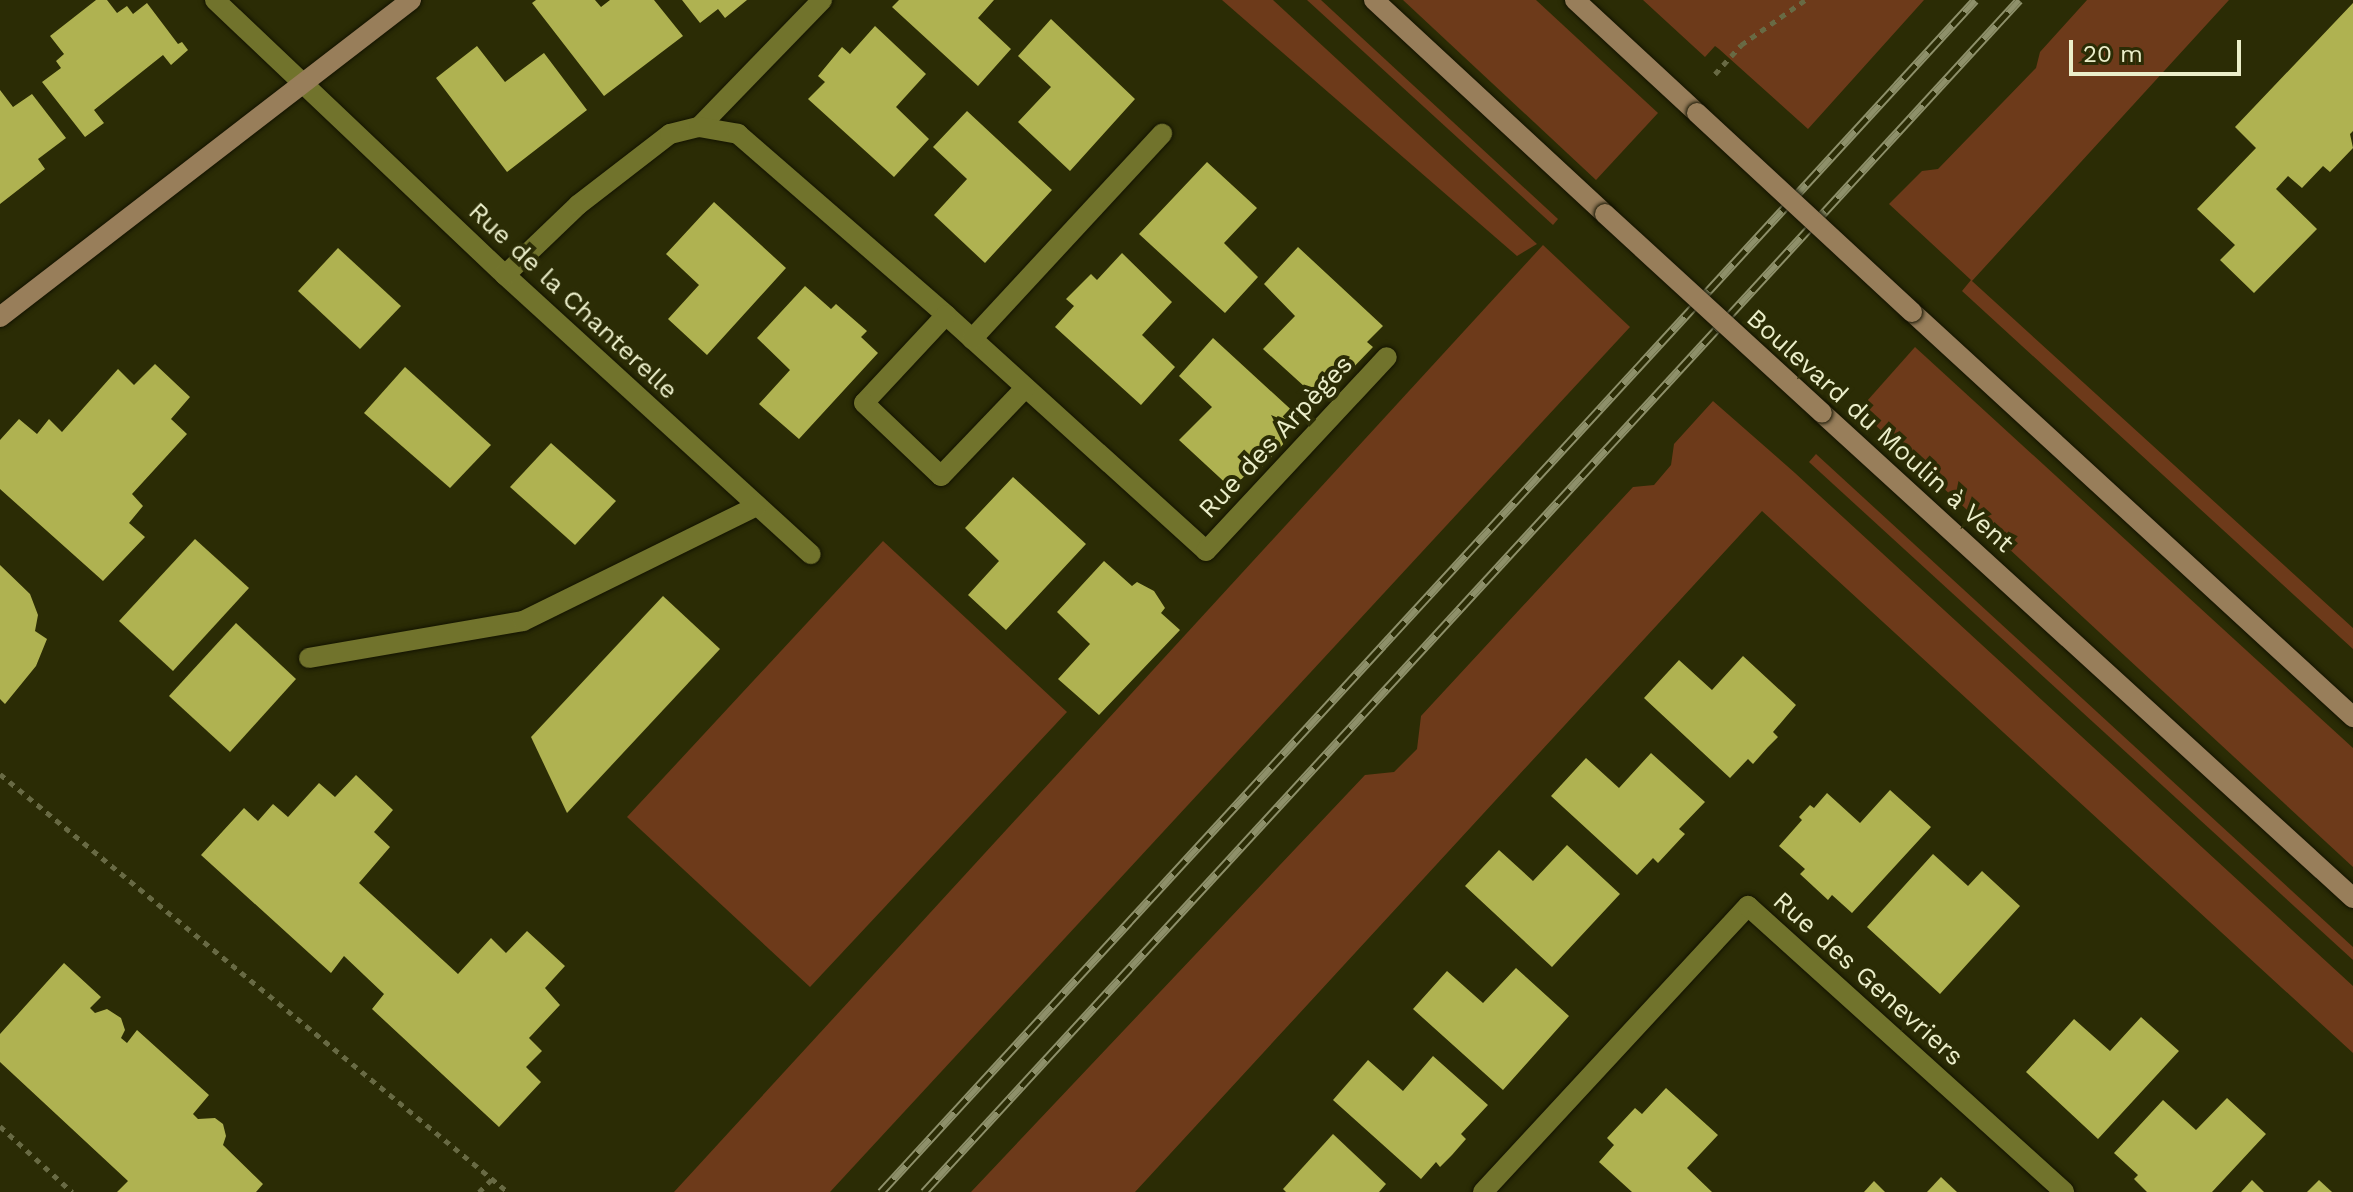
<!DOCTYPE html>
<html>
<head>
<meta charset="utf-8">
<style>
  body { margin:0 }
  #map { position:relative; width:2353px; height:1192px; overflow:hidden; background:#2b2c05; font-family:"Work Sans",sans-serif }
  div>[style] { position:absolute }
  .green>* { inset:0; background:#6d3a1a }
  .building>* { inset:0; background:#afb251 }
  .path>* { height:5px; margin-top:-2.5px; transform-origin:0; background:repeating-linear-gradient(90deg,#686a44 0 6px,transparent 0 12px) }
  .roads { filter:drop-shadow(0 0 2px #131301) drop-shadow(0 0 2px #131301) }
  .lane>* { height:20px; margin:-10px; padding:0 10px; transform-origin:10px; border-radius:10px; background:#71732c }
  .street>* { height:20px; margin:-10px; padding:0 10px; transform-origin:10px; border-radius:10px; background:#71732c }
  .secondary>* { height:20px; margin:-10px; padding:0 10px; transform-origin:10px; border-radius:10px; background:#987e5a }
  .rail>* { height:9px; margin-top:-4.5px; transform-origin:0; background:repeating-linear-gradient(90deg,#2b2c05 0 18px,#8e906a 0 36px); box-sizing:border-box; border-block:2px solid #8e906a }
  .bridges { filter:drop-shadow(0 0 2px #131301) drop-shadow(0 0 2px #131301) }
  .secondary-bridge>* { height:20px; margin:-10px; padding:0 10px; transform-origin:10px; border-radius:10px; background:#987e5a }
  span { translate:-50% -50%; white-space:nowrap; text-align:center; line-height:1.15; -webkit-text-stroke:8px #2b2c05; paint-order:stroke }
  .street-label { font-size:26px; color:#ebeeca }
  .scale { position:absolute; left:2069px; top:40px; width:172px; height:36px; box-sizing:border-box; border:4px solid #ebeeca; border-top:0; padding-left:10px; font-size:24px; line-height:28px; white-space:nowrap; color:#ebeeca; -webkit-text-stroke:6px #2b2c05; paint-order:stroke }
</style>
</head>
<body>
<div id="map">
  <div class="green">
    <i style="clip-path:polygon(1222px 0,1273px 0,1537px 244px,1517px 256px)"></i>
    <i style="clip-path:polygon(1307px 0,1321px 0,1558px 219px,1553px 225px)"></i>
    <i style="clip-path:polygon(1403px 0,1536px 0,1658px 113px,1596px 180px)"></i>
    <i style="clip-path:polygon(1643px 0,1924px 0,1808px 129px,1719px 49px,1715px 46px,1705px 57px)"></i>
    <i style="clip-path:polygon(2087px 0,2229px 0,1972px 281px,2353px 628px,2353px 649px,1962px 291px,1971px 280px,1889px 204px,1922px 171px,1938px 169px,2036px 68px,2040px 52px)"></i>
    <i style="clip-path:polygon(1543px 245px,1630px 327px,830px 1192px,674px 1192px)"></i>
    <i style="clip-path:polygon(1915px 347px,2353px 748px,2353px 867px,1859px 410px)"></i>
    <i style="clip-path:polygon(1713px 401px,1795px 473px,2353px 986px,2353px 1053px,1762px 511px,1135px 1192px,971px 1192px,1365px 775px,1394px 772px,1417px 749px,1421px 716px,1633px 487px,1654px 485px,1671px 465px,1674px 444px)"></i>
    <i style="clip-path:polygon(1816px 454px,2353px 947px,2353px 960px,1809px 462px)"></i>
    <i style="clip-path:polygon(883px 541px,1067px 712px,810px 987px,627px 817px)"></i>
  </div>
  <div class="building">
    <i style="clip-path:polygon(96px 0,107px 0,117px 13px,127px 6px,133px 14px,147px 3px,178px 44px,182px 42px,188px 50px,171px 65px,163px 55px,94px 110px,104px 123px,85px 137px,42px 82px,61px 68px,56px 61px,64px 54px,50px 36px)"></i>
    <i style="clip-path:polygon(536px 0,595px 0,601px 7px,610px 0,654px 0,683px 36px,604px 96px,532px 3px)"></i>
    <i style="clip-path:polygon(682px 0,747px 0,725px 18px,718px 9px,700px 23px)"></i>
    <i style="clip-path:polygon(899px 0,994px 0,978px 18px,1011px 49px,978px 86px,892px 7px)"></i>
    <i style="clip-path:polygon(2353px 3px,2353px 131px,2350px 134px,2353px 148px,2330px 172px,2323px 166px,2302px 188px,2288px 176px,2276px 189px,2317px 229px,2254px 293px,2220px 260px,2235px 245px,2197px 209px,2256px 148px,2235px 127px)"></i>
    <i style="clip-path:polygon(1051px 19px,1135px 99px,1070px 171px,1018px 122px,1051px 87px,1018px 56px)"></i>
    <i style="clip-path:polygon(875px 26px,926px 74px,896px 107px,929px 139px,894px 177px,808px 99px,825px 82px,818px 76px,842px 47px,850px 54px)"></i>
    <i style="clip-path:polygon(477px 46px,505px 82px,544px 53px,587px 110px,507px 172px,436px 78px)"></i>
    <i style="clip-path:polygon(0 90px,13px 107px,32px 94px,66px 138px,38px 159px,45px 169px,0 204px)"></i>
    <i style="clip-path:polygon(967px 111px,1052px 190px,985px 263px,934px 215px,967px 179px,933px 147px)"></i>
    <i style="clip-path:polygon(1207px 162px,1257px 208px,1224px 243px,1258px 277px,1225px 313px,1139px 234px)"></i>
    <i style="clip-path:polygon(714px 202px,786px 268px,707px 355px,668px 319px,699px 285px,666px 254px)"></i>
    <i style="clip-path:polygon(1298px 247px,1383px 326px,1367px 342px,1373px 347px,1347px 374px,1341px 370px,1316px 397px,1263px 349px,1295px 316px,1264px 284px)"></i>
    <i style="clip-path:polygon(338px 248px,401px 306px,360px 349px,298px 291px)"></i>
    <i style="clip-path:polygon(1122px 253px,1172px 302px,1142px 335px,1175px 367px,1141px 405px,1055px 327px,1074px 306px,1066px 299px,1091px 274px,1097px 280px)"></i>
    <i style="clip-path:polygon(805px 286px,831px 309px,836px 304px,867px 331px,861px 337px,878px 353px,799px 439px,759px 404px,790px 370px,757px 338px)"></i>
    <i style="clip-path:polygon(1213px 338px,1298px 416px,1283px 434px,1288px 439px,1262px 467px,1257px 463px,1232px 489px,1179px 440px,1212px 407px,1179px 376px)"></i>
    <i style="clip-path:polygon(155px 364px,190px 397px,171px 419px,187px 434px,132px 494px,143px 506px,129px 523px,145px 537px,103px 581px,0 489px,0 440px,19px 419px,37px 434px,49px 419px,62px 432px,118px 369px,134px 385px)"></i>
    <i style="clip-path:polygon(405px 367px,491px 445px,450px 488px,364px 413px)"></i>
    <i style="clip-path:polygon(551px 443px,616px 501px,575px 545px,510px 487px)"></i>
    <i style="clip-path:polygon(1013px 477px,1086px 544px,1006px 630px,968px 595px,999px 561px,965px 528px)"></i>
    <i style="clip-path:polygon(195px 539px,249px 588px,173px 671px,119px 621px)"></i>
    <i style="clip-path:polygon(1104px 561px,1132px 586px,1137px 582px,1154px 591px,1165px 608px,1161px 613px,1180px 630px,1099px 715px,1058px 679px,1090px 644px,1057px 612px)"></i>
    <i style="clip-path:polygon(0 565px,30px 594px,38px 615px,35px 631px,47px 639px,36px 666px,5px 704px,0 699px)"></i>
    <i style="clip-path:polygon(663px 596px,720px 649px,567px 813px,531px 737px)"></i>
    <i style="clip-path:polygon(236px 623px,296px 679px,230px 752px,169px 696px)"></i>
    <i style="clip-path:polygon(1743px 656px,1796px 705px,1773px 732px,1778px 737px,1768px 747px,1753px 764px,1748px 759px,1730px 778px,1644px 698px,1679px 660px,1712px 690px)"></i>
    <i style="clip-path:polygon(1651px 753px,1705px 802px,1679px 829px,1685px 834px,1671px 849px,1658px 863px,1653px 858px,1637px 875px,1551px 796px,1586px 758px,1619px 788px)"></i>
    <i style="clip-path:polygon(356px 775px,393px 810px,374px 832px,390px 847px,359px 883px,458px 974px,491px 938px,506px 953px,527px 931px,565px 966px,545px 988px,560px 1005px,529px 1038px,542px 1051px,526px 1067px,541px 1082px,499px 1127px,372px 1009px,384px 994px,344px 956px,331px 973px,201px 855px,244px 808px,258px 821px,273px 804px,288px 817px,319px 783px,335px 797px)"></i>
    <i style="clip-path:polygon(1890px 790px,1931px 827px,1852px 913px,1832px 895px,1828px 900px,1800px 874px,1805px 869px,1779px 846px,1802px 820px,1799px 817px,1810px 805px,1814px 808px,1827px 793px,1860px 823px)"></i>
    <i style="clip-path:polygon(1567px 845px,1620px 894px,1552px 967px,1465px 886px,1499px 850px,1533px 881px)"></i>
    <i style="clip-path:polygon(1933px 854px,1968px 886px,1982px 871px,2020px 906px,1940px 994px,1867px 927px)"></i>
    <i style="clip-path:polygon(64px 963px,101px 997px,90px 1008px,95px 1013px,107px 1009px,121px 1018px,125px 1030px,121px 1038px,127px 1043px,137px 1030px,209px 1095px,193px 1114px,198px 1119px,215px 1118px,223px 1124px,226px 1136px,223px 1145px,263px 1184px,256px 1192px,117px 1192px,128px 1181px,0 1062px,0 1034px)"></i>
    <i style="clip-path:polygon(1516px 968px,1569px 1016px,1503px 1090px,1413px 1009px,1447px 971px,1483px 1003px)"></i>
    <i style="clip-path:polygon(2141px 1017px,2179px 1051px,2098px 1139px,2026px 1072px,2074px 1019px,2110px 1051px)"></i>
    <i style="clip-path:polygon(1433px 1056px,1488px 1105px,1461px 1134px,1466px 1139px,1452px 1155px,1440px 1167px,1436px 1162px,1421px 1179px,1333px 1100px,1368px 1060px,1403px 1091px)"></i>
    <i style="clip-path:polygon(1666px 1088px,1718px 1135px,1687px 1168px,1712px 1192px,1632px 1192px,1599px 1162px,1614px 1145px,1607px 1138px,1635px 1108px,1642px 1114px)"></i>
    <i style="clip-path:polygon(2227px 1098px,2266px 1134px,2212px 1192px,2147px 1192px,2134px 1179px,2138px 1175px,2114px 1153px,2163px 1100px,2196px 1130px)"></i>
    <i style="clip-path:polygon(1333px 1134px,1386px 1184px,1379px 1192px,1286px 1192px,1283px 1189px)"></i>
    <i style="clip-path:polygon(1941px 1177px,1957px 1192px,1927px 1192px)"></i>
    <i style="clip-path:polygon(2252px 1180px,2264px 1192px,2241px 1192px)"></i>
    <i style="clip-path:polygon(2319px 1180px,2332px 1192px,2307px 1192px)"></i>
    <i style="clip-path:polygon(1874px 1181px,1885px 1192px,1864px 1192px)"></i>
  </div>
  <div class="path">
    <i style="left:1715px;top:74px;width:39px;rotate:-48deg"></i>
    <i style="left:1741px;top:45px;width:78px;rotate:-35.1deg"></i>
    <i style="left:0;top:774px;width:658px;rotate:39.45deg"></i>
    <i style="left:0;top:1126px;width:98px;rotate:42.5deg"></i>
    <i style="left:479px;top:1192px;width:18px;rotate:-45deg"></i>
  </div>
  <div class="roads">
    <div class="lane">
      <i style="left:215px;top:0;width:400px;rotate:43.5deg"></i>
      <i style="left:505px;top:275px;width:414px;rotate:42.4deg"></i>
      <i style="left:699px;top:127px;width:177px;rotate:-45.9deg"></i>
      <i style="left:505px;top:275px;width:101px;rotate:-43.8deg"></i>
      <i style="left:578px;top:205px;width:116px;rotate:-37.7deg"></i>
      <i style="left:670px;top:134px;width:30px;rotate:-14deg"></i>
      <i style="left:699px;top:127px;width:40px;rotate:10deg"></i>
      <i style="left:738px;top:134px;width:276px;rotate:41deg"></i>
      <i style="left:946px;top:315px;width:351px;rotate:42.2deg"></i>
      <i style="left:1206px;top:551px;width:265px;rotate:-47deg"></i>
      <i style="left:946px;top:315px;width:120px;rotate:133deg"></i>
      <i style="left:864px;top:403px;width:106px;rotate:43.5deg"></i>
      <i style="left:941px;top:476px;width:122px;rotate:-46.3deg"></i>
      <i style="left:972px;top:339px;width:280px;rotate:-47.2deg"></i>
      <i style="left:309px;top:658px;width:217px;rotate:-9.8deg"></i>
      <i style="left:523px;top:621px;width:261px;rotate:-26.2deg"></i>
    </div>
    <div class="street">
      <i style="left:1483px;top:1192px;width:390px;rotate:-47.2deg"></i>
      <i style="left:1748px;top:906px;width:426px;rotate:42.1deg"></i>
    </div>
    <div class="secondary">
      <i style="left:1374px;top:0;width:315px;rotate:42.8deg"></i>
      <i style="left:1575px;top:0;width:166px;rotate:42.8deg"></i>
      <i style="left:1912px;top:312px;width:599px;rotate:42.56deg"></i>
      <i style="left:0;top:317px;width:519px;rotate:-37.64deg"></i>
      <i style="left:1822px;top:413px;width:719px;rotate:42.41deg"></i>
    </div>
  </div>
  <div class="rail">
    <i style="left:881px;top:1192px;width:1618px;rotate:-47.45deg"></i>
    <i style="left:924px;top:1192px;width:1619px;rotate:-47.43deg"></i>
  </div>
  <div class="bridges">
    <div class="secondary-bridge">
      <i style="left:1697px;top:113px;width:293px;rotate:42.8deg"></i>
      <i style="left:1605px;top:214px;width:294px;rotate:42.5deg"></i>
    </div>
  </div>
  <div class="street-label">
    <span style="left:573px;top:301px;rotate:43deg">Rue de la Chanterelle</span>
    <span style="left:1880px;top:431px;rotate:42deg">Boulevard du Moulin à Vent</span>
    <span style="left:1276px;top:437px;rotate:-47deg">Rue des Arpèges</span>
    <span style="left:1868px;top:979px;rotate:42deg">Rue des Genevriers</span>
  </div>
  <div class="scale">20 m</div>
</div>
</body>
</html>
